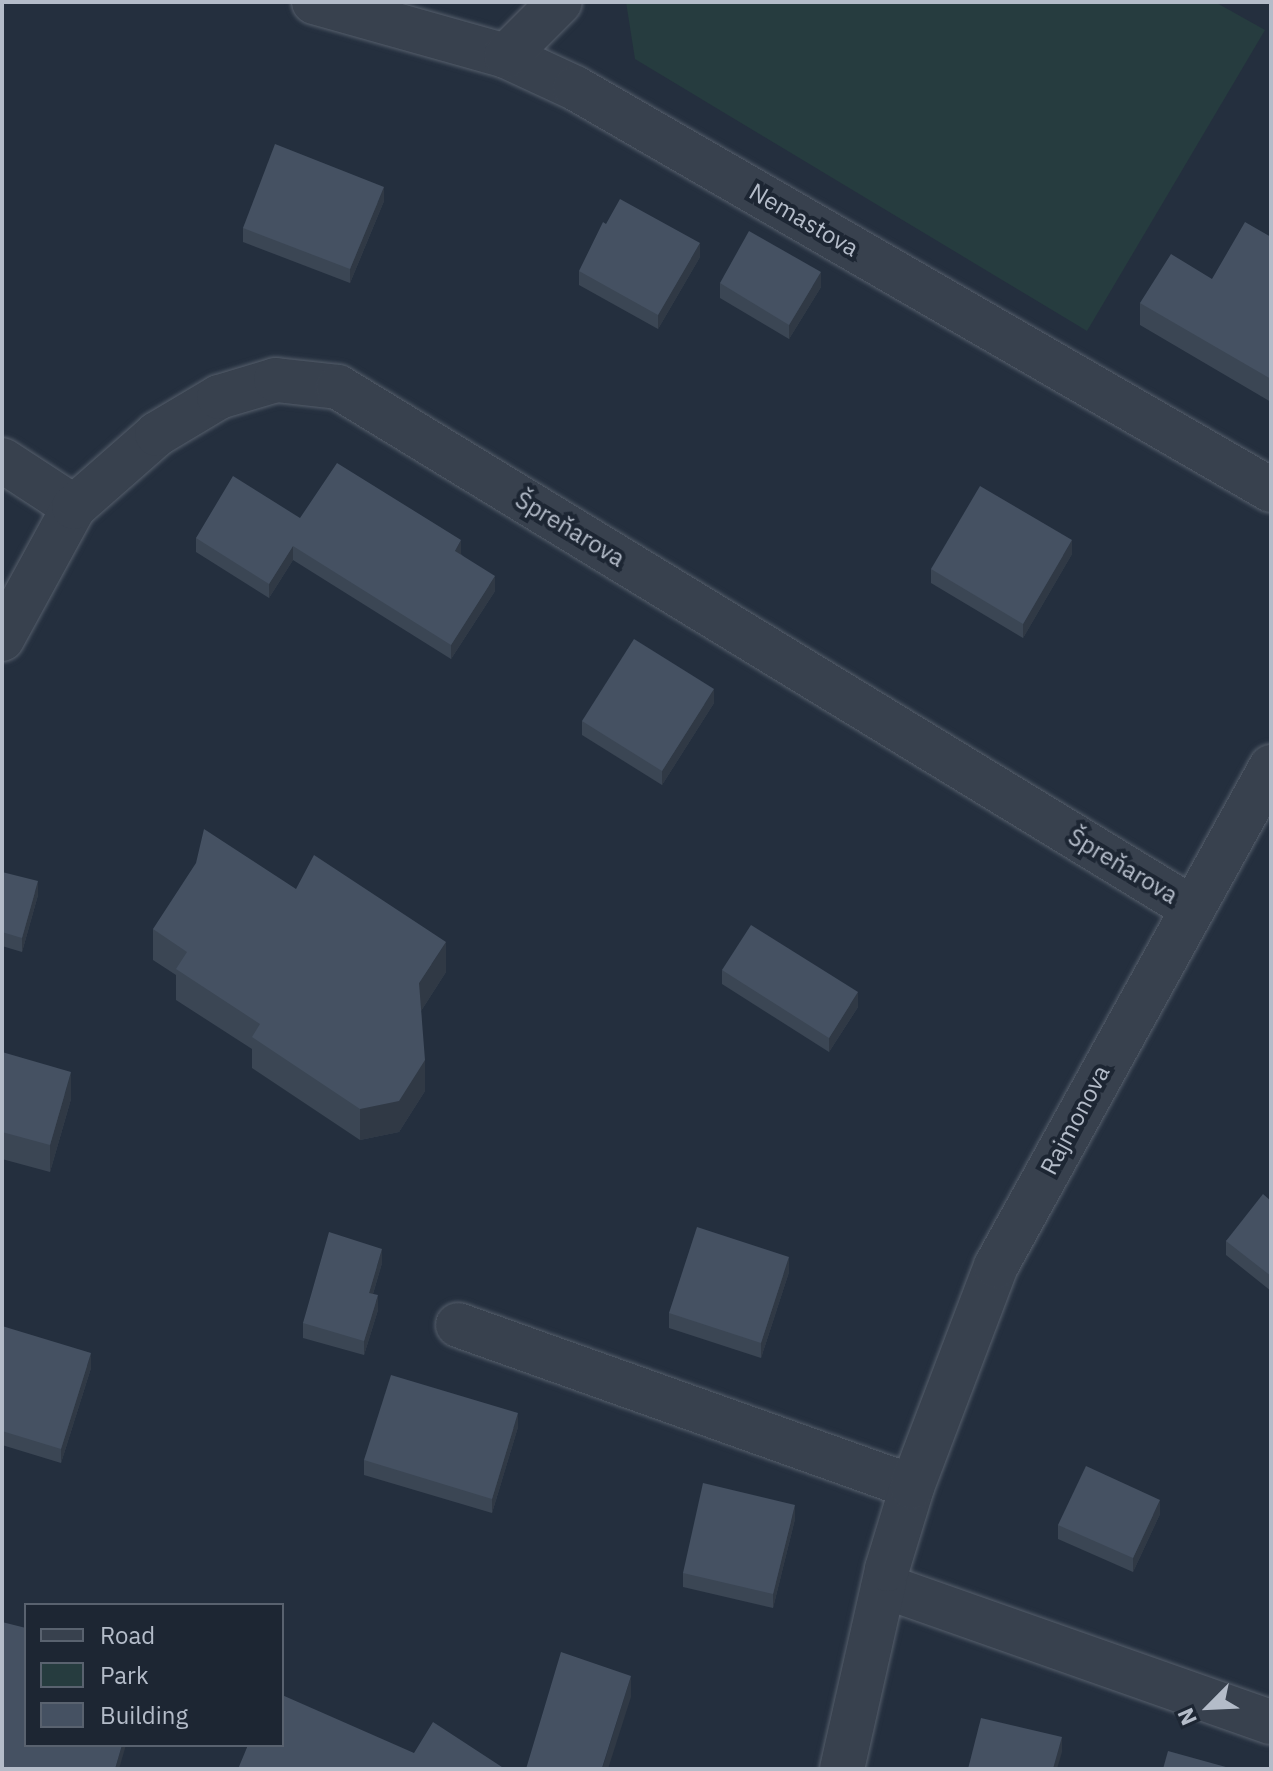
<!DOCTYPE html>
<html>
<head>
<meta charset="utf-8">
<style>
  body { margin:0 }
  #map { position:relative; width:1273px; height:1771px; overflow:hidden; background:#242f3e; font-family:"IBM Plex Sans",sans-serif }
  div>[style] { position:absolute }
  .green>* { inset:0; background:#263c3f }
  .roads { filter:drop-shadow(0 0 2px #565f6c) drop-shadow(0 0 2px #565f6c) }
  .minor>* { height:44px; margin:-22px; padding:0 22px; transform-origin:22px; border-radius:22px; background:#38414e }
  .wall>* { inset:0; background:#3b4654 }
  .shaded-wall>* { inset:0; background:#303945 }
  .building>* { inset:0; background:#455162 }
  span { translate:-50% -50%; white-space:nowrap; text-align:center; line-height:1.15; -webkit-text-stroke:8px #1d2633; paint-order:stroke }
  .street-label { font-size:24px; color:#b4bcc9 }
  .frame { position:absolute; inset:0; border:4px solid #b4bcc9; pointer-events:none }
  .legend { position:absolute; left:24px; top:1603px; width:260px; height:144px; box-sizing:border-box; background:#1d2633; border:2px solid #59626f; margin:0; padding:10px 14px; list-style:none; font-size:24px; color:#b4bcc9 }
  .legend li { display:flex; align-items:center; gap:16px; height:40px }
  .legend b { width:40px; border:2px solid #59626f }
  .north { position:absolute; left:1169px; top:1667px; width:80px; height:80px; -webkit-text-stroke:6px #1d2633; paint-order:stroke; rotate:246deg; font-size:22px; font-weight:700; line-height:32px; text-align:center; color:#b4bcc9 }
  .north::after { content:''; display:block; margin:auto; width:28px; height:36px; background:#b4bcc9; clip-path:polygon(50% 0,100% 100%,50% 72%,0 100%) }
</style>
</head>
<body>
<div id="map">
  <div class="green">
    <i style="clip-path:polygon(626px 2px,1215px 2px,1265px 30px,1087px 331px,635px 59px)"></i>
  </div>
  <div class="roads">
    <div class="minor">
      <i style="left:314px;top:2px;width:199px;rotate:15.7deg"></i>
      <i style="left:506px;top:56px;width:76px;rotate:24.9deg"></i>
      <i style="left:575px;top:88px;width:804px;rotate:30.01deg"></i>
      <i style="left:506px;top:56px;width:76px;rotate:-45deg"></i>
      <i style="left:2px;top:460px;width:86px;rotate:33.1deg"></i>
      <i style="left:2px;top:639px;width:150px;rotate:-61.4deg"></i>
      <i style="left:74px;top:507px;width:111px;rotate:-41.3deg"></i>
      <i style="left:157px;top:434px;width:72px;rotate:-30.8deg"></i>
      <i style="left:219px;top:397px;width:59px;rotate:-16.6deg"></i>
      <i style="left:276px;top:380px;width:62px;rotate:6.4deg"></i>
      <i style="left:338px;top:387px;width:998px;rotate:31.4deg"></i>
      <i style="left:458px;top:1325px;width:482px;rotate:19.6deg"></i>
      <i style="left:884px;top:1586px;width:410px;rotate:19.4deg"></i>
      <i style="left:842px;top:1769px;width:205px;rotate:-77.3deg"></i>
      <i style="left:887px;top:1569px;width:86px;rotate:-73deg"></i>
      <i style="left:912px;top:1487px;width:236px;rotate:-69.2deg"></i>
      <i style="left:996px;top:1266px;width:570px;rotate:-61.14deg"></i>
    </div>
  </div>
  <div class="wall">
    <i style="clip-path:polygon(384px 201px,350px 283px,243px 242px,243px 228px)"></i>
    <i style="clip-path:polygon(1271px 237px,1271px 402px,1140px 325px,1140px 303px,1212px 279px)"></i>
    <i style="clip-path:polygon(700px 257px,658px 329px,579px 285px,579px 271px)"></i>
    <i style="clip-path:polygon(720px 283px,821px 287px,789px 339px,720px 298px)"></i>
    <i style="clip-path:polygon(300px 518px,461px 554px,495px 591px,451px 659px,293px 560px,269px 598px,196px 552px,196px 538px)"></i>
    <i style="clip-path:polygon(1072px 554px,1023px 638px,931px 583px,931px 569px)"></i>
    <i style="clip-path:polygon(714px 703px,662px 785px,582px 735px,582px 721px)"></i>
    <i style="clip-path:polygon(2px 872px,38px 895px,22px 952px,2px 946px)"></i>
    <i style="clip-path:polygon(296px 889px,446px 972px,421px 1011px,425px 1091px,399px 1132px,360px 1140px,252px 1068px,252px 1049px,176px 1000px,176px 975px,153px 960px,153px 929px)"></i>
    <i style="clip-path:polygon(722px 970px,858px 1007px,829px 1052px,722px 984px)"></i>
    <i style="clip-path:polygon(2px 1052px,71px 1099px,50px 1172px,2px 1159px)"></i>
    <i style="clip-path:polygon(1271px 1201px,1271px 1291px,1226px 1255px,1226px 1241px)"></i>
    <i style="clip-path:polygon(382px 1263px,373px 1294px,378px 1310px,364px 1355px,303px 1338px,303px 1323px)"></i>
    <i style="clip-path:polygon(789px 1272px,761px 1358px,669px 1328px,669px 1313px)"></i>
    <i style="clip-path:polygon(2px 1326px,91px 1368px,61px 1463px,2px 1445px)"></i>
    <i style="clip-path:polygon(518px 1427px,492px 1513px,364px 1475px,364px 1460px)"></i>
    <i style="clip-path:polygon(1160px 1514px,1133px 1572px,1058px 1539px,1058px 1525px)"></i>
    <i style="clip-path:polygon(795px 1519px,773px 1608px,683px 1587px,683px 1573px)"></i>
  </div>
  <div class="shaded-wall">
    <i style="clip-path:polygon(384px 187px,384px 201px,350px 283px,350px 269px)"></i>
    <i style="clip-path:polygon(700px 243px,700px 257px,658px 329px,658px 315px)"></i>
    <i style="clip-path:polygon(821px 272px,821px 287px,789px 339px,789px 325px)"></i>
    <i style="clip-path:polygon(461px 540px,461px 554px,455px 565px,455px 551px)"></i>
    <i style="clip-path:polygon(1072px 540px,1072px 554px,1023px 638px,1023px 624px)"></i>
    <i style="clip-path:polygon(293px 546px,293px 560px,269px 598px,269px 584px)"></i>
    <i style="clip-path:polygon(495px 576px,495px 591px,451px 659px,451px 645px)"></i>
    <i style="clip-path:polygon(714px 689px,714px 703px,662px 785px,662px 771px)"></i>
    <i style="clip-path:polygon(38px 881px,38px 895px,22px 952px,22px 938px)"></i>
    <i style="clip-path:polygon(446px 942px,446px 972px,419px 1014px,419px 983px)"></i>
    <i style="clip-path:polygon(858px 992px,858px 1007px,829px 1052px,829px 1038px)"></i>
    <i style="clip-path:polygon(425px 1060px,425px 1091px,399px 1132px,360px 1140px,360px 1109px)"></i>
    <i style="clip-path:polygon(71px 1072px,71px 1099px,50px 1172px,50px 1145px)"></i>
    <i style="clip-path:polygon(382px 1249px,382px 1263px,369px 1307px,369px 1293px)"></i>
    <i style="clip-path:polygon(789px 1257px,789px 1272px,761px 1358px,761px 1343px)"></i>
    <i style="clip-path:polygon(378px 1295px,378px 1310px,364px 1355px,364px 1341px)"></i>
    <i style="clip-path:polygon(91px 1353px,91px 1368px,61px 1463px,61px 1449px)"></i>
    <i style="clip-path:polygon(518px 1413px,518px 1427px,492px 1513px,492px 1499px)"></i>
    <i style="clip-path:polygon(1160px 1500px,1160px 1514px,1133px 1572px,1133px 1558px)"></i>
    <i style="clip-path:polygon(795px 1505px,795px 1519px,773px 1608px,773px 1594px)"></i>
    <i style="clip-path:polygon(631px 1676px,631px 1697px,608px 1769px,602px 1769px)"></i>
    <i style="clip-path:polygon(1062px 1737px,1062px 1752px,1057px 1769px,1053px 1769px)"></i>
    <i style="clip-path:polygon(122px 1745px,126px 1745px,119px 1769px,115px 1769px)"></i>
  </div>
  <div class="building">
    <i style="clip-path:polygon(275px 144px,384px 187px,350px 269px,243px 228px)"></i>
    <i style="clip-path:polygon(620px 199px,700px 243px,658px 315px,579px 271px,603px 222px,606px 224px)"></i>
    <i style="clip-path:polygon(1245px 222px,1271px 237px,1271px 379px,1140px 303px,1171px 254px,1212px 279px)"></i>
    <i style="clip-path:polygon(749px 231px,821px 272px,789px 325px,720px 283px)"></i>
    <i style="clip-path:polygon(337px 463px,461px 540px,455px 551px,495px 576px,451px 645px,293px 546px,269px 584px,196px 538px,233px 476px,300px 518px)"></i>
    <i style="clip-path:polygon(980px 486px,1072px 540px,1023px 624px,931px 569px)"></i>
    <i style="clip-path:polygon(634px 639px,714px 689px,662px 771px,582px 721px)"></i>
    <i style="clip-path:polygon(204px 829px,296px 889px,314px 855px,446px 942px,419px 983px,425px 1060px,399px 1101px,360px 1109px,252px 1037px,260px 1024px,176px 969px,187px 952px,153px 929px,196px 863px)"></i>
    <i style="clip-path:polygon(2px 872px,38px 881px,22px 938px,2px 932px)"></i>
    <i style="clip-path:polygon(751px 925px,858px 992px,829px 1038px,722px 970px)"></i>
    <i style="clip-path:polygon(2px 1052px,71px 1072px,50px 1145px,2px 1132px)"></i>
    <i style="clip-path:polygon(1263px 1194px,1271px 1201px,1271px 1276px,1226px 1241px)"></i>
    <i style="clip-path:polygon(697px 1227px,789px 1257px,761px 1343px,669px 1313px)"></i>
    <i style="clip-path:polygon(329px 1232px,382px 1249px,369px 1293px,378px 1295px,364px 1341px,303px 1323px)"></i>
    <i style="clip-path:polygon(2px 1326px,91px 1353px,61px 1449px,2px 1431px)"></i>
    <i style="clip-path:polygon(391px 1375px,518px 1413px,492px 1499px,364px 1460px)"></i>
    <i style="clip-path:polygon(1086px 1466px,1160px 1500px,1133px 1558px,1058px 1525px)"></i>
    <i style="clip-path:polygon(703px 1483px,795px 1505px,773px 1594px,683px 1573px)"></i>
    <i style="clip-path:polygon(2px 1622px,26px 1628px,26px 1745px,122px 1745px,115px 1769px,2px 1769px)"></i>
    <i style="clip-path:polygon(561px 1652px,631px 1676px,602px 1768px,605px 1769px,526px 1769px)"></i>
    <i style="clip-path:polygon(282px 1695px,414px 1753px,433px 1722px,505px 1769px,238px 1769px,248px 1745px,282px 1745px)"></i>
    <i style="clip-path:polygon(981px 1718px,1062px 1737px,1053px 1769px,968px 1769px)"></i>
    <i style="clip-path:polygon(1168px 1751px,1233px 1769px,1163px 1769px)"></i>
  </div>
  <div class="street-label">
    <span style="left:804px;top:220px;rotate:30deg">Nemastova</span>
    <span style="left:570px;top:529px;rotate:31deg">Špreňarova</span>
    <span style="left:1123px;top:866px;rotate:31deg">Špreňarova</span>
    <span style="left:1075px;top:1120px;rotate:-62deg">Rajmonova</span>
  </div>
  <div class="frame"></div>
  <ul class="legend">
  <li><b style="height:10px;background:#38414e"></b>Road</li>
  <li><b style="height:22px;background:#263c3f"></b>Park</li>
  <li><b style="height:22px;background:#455162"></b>Building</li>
  </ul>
  <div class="north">N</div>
</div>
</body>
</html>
